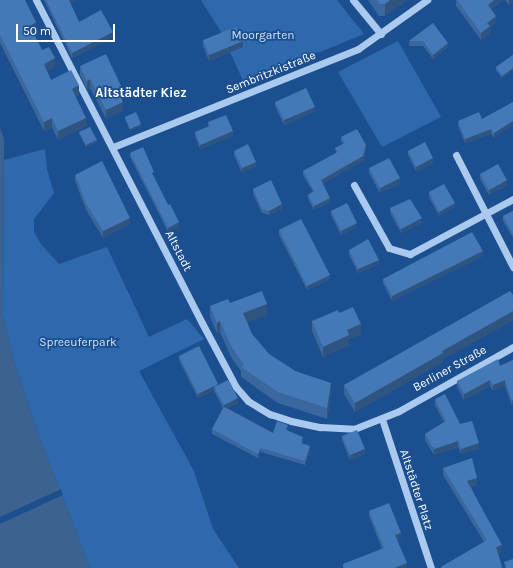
<!DOCTYPE html>
<html>
<head>
<meta charset="utf-8">
<style>
  body { margin:0 }
  #map { position:relative; width:513px; height:568px; overflow:hidden; background:#1b4f8f; font-family:Karla,sans-serif }
  div>[style] { position:absolute }
  .green>* { inset:0; background:#2e69ad }
  .water>* { inset:0; background:#3c6290 }
  .pier>* { inset:0; background:#1b4f8f }
  .minor>* { height:7px; margin:-3.5px; padding:0 3.5px; transform-origin:3.5px; border-radius:3.5px; background:#a9c9ee }
  .wall>* { inset:0; background:#3a679d }
  .shaded-wall>* { inset:0; background:#305480 }
  .building>* { inset:0; background:#4478b7 }
  span { translate:-50% -50%; white-space:nowrap; text-align:center; line-height:1.15; -webkit-text-stroke:3.5px #1b4f8f; paint-order:stroke }
  .park-label { font-size:12px; color:#cfe3fa }
  .street-label { font-size:12px; color:#fff }
  .neighbourhood-label { font-size:13px; color:#fff; font-weight:700 }
  .scale { position:absolute; left:16px; top:24px; width:99px; height:18px; box-sizing:border-box; border:2px solid #fff; border-top:0; padding-left:5px; font-size:12px; line-height:14px; white-space:nowrap; color:#fff; -webkit-text-stroke:3px #1b4f8f; paint-order:stroke }
</style>
</head>
<body>
<div id="map">
  <div class="green">
    <i style="clip-path:polygon(201px 0,337px 0,364px 34px,244px 83px,221px 32px)"></i>
    <i style="clip-path:polygon(398px 41px,441px 117px,382px 147px,338px 72px)"></i>
    <i style="clip-path:polygon(45px 149px,47px 169px,54px 193px,34px 219px,34px 232px,41px 244px,59px 264px,107px 247px,149px 337px,187px 319px,204px 339px,139px 371px,194px 471px,213px 529px,239px 568px,90px 568px,37px 431px,14px 362px,3px 316px,4px 160px)"></i>
  </div>
  <div class="water">
    <i style="clip-path:polygon(0 127px,4px 140px,3px 316px,14px 362px,37px 431px,90px 568px,0 568px)"></i>
  </div>
  <div class="pier">
    <i style="clip-path:polygon(61px 489px,63px 495px,0 524px,0 517px)"></i>
  </div>
  <div class="minor">
    <i style="left:36px;top:0;width:363px;rotate:62.8deg"></i>
    <i style="left:202px;top:323px;width:72px;rotate:62deg"></i>
    <i style="left:236px;top:387px;width:18px;rotate:49deg"></i>
    <i style="left:248px;top:401px;width:26px;rotate:31deg"></i>
    <i style="left:270px;top:414px;width:22px;rotate:18deg"></i>
    <i style="left:291px;top:421px;width:30px;rotate:12deg"></i>
    <i style="left:320px;top:427px;width:34px;rotate:3deg"></i>
    <i style="left:354px;top:429px;width:48px;rotate:-21.8deg"></i>
    <i style="left:399px;top:411px;width:131px;rotate:-29.3deg"></i>
    <i style="left:353px;top:0;width:44px;rotate:50.5deg"></i>
    <i style="left:113px;top:147px;width:264px;rotate:-21.8deg"></i>
    <i style="left:358px;top:49px;width:85px;rotate:-35.4deg"></i>
    <i style="left:456px;top:155px;width:126px;rotate:63deg"></i>
    <i style="left:354px;top:185px;width:72px;rotate:60.9deg"></i>
    <i style="left:389px;top:248px;width:22px;rotate:16deg"></i>
    <i style="left:410px;top:254px;width:117px;rotate:-28.1deg"></i>
    <i style="left:382px;top:419px;width:157px;rotate:71.8deg"></i>
  </div>
  <div class="wall">
    <i style="clip-path:polygon(0 0,36px 30px,33px 32px,42px 50px,55px 67px,47px 71px,51px 80px,79px 94px,75px 95px,86px 126px,58px 140px,52px 127px,44px 131px,0 43px)"></i>
    <i style="clip-path:polygon(44px 0,76px 0,70px 3px,79px 22px,113px 37px,72px 58px)"></i>
    <i style="clip-path:polygon(368px 0,407px 0,385px 16px,379px 16px)"></i>
    <i style="clip-path:polygon(456px 0,503px 0,491px 9px,496px 22px,490px 27px,490px 33px,481px 40px,456px 6px)"></i>
    <i style="clip-path:polygon(505px 0,513px 0,509px 5px)"></i>
    <i style="clip-path:polygon(433px 23px,448px 47px,433px 59px,423px 46px,409px 46px,409px 41px)"></i>
    <i style="clip-path:polygon(203px 40px,243px 47px,209px 61px,203px 46px)"></i>
    <i style="clip-path:polygon(513px 55px,513px 70px,502px 78px,496px 70px,496px 67px)"></i>
    <i style="clip-path:polygon(80px 66px,122px 96px,121px 97px,123px 110px,106px 119px,90px 88px,87px 89px,80px 75px)"></i>
    <i style="clip-path:polygon(275px 102px,315px 111px,284px 125px,275px 106px)"></i>
    <i style="clip-path:polygon(513px 102px,494px 138px,491px 134px,465px 143px,458px 126px,458px 121px,482px 119px)"></i>
    <i style="clip-path:polygon(125px 117px,141px 126px,130px 131px,125px 119px)"></i>
    <i style="clip-path:polygon(208px 122px,233px 135px,200px 149px,195px 136px,195px 132px,208px 127px)"></i>
    <i style="clip-path:polygon(79px 132px,97px 142px,86px 147px,79px 134px)"></i>
    <i style="clip-path:polygon(341px 137px,366px 149px,363px 161px,322px 184px,330px 202px,314px 210px,308px 199px,308px 195px,313px 192px,303px 175px,303px 171px,336px 153px,335px 148px,343px 144px,341px 141px)"></i>
    <i style="clip-path:polygon(234px 151px,256px 166px,242px 173px,234px 155px)"></i>
    <i style="clip-path:polygon(408px 151px,433px 163px,416px 171px,408px 155px)"></i>
    <i style="clip-path:polygon(130px 153px,154px 177px,179px 227px,168px 232px,130px 157px)"></i>
    <i style="clip-path:polygon(369px 168px,400px 183px,380px 193px,369px 173px)"></i>
    <i style="clip-path:polygon(480px 174px,507px 185px,489px 195px,480px 179px)"></i>
    <i style="clip-path:polygon(75px 175px,130px 224px,103px 238px,86px 210px,75px 181px)"></i>
    <i style="clip-path:polygon(253px 189px,282px 209px,269px 215px,262px 213px,253px 194px)"></i>
    <i style="clip-path:polygon(429px 192px,455px 207px,439px 216px,429px 197px)"></i>
    <i style="clip-path:polygon(390px 208px,422px 223px,401px 233px,390px 213px)"></i>
    <i style="clip-path:polygon(331px 211px,357px 227px,341px 235px,331px 215px)"></i>
    <i style="clip-path:polygon(513px 211px,513px 238px,503px 221px,503px 216px)"></i>
    <i style="clip-path:polygon(279px 230px,330px 279px,307px 290px,279px 235px)"></i>
    <i style="clip-path:polygon(349px 250px,379px 264px,358px 273px,349px 255px)"></i>
    <i style="clip-path:polygon(483px 256px,392px 301px,383px 283px,383px 279px)"></i>
    <i style="clip-path:polygon(513px 295px,513px 320px,443px 359px,443px 362px,355px 412px,344px 394px,344px 385px)"></i>
    <i style="clip-path:polygon(230px 303px,267px 315px,247px 322px,252px 334px,269px 354px,331px 394px,327px 419px,278px 403px,241px 377px,241px 371px,231px 357px,220px 332px,217px 333px,210px 317px,210px 306px)"></i>
    <i style="clip-path:polygon(339px 313px,361px 334px,349px 339px,349px 345px,323px 357px,312px 331px,312px 321px)"></i>
    <i style="clip-path:polygon(179px 356px,218px 385px,238px 403px,227px 408px,273px 433px,288px 429px,287px 431px,303px 441px,302px 444px,310px 451px,305px 465px,261px 452px,258px 458px,212px 434px,212px 429px,223px 408px,214px 391px,214px 390px,198px 398px,179px 360px)"></i>
    <i style="clip-path:polygon(513px 360px,512px 406px,505px 386px,493px 391px,490px 386px,464px 400px,457px 387px,457px 381px,500px 366px)"></i>
    <i style="clip-path:polygon(435px 399px,460px 424px,479px 448px,461px 454px,458px 447px,434px 455px,425px 440px,425px 434px,444px 422px,435px 405px)"></i>
    <i style="clip-path:polygon(342px 436px,365px 454px,350px 460px,342px 440px)"></i>
    <i style="clip-path:polygon(443px 468px,477px 485px,471px 487px,502px 552px,498px 553px,502px 568px,441px 568px,441px 567px,484px 542px,443px 475px)"></i>
    <i style="clip-path:polygon(369px 511px,401px 538px,397px 540px,407px 568px,343px 568px,343px 564px,382px 549px,369px 516px)"></i>
  </div>
  <div class="shaded-wall">
    <i style="clip-path:polygon(68px 0,76px 0,68px 4px)"></i>
    <i style="clip-path:polygon(390px 0,407px 0,385px 16px,385px 4px)"></i>
    <i style="clip-path:polygon(494px 0,503px 0,488px 11px,488px 5px)"></i>
    <i style="clip-path:polygon(509px 0,513px 0,513px 2px,509px 5px)"></i>
    <i style="clip-path:polygon(496px 16px,496px 22px,490px 27px,490px 33px,481px 40px,481px 33px,487px 23px)"></i>
    <i style="clip-path:polygon(36px 22px,36px 30px,30px 34px,30px 26px)"></i>
    <i style="clip-path:polygon(113px 32px,113px 37px,72px 58px,72px 53px)"></i>
    <i style="clip-path:polygon(243px 41px,243px 47px,209px 61px,209px 55px)"></i>
    <i style="clip-path:polygon(448px 43px,448px 47px,433px 59px,433px 55px)"></i>
    <i style="clip-path:polygon(55px 58px,55px 67px,44px 73px,44px 64px)"></i>
    <i style="clip-path:polygon(513px 68px,513px 70px,502px 78px,502px 76px)"></i>
    <i style="clip-path:polygon(90px 79px,90px 88px,87px 89px,87px 81px)"></i>
    <i style="clip-path:polygon(79px 85px,79px 94px,72px 97px,72px 89px)"></i>
    <i style="clip-path:polygon(122px 88px,122px 96px,117px 99px,117px 90px)"></i>
    <i style="clip-path:polygon(123px 102px,123px 110px,106px 119px,106px 110px)"></i>
    <i style="clip-path:polygon(315px 107px,315px 111px,284px 125px,284px 120px)"></i>
    <i style="clip-path:polygon(52px 118px,52px 127px,44px 131px,44px 122px)"></i>
    <i style="clip-path:polygon(86px 118px,86px 126px,58px 140px,58px 131px)"></i>
    <i style="clip-path:polygon(513px 121px,513px 125px,494px 138px,494px 133px)"></i>
    <i style="clip-path:polygon(141px 124px,141px 126px,130px 131px,130px 129px)"></i>
    <i style="clip-path:polygon(491px 129px,491px 134px,465px 143px,465px 139px)"></i>
    <i style="clip-path:polygon(233px 131px,233px 135px,200px 149px,200px 145px)"></i>
    <i style="clip-path:polygon(97px 140px,97px 142px,86px 147px,86px 145px)"></i>
    <i style="clip-path:polygon(366px 145px,366px 149px,363px 161px,321px 185px,321px 180px)"></i>
    <i style="clip-path:polygon(433px 158px,433px 163px,416px 171px,416px 167px)"></i>
    <i style="clip-path:polygon(256px 162px,256px 166px,242px 173px,242px 168px)"></i>
    <i style="clip-path:polygon(400px 178px,400px 183px,380px 193px,380px 188px)"></i>
    <i style="clip-path:polygon(507px 180px,507px 185px,489px 195px,489px 190px)"></i>
    <i style="clip-path:polygon(330px 198px,330px 202px,314px 210px,314px 206px)"></i>
    <i style="clip-path:polygon(455px 203px,455px 207px,439px 216px,439px 212px)"></i>
    <i style="clip-path:polygon(282px 204px,282px 209px,269px 215px,269px 211px)"></i>
    <i style="clip-path:polygon(130px 218px,130px 224px,103px 238px,103px 231px)"></i>
    <i style="clip-path:polygon(422px 218px,422px 223px,401px 233px,401px 229px)"></i>
    <i style="clip-path:polygon(179px 222px,179px 227px,168px 232px,168px 228px)"></i>
    <i style="clip-path:polygon(357px 223px,357px 227px,341px 235px,341px 231px)"></i>
    <i style="clip-path:polygon(483px 251px,483px 256px,392px 301px,392px 296px)"></i>
    <i style="clip-path:polygon(379px 260px,379px 264px,358px 273px,358px 269px)"></i>
    <i style="clip-path:polygon(330px 275px,330px 279px,307px 290px,307px 286px)"></i>
    <i style="clip-path:polygon(267px 304px,267px 315px,243px 324px,243px 313px)"></i>
    <i style="clip-path:polygon(513px 311px,513px 320px,443px 359px,443px 362px,355px 412px,355px 403px,442px 351px)"></i>
    <i style="clip-path:polygon(220px 321px,220px 332px,217px 333px,217px 323px)"></i>
    <i style="clip-path:polygon(361px 324px,361px 334px,349px 339px,349px 345px,323px 357px,323px 347px,347px 330px)"></i>
    <i style="clip-path:polygon(490px 380px,490px 386px,464px 400px,464px 394px)"></i>
    <i style="clip-path:polygon(505px 380px,505px 386px,493px 391px,493px 385px)"></i>
    <i style="clip-path:polygon(331px 383px,331px 394px,327px 419px,327px 408px)"></i>
    <i style="clip-path:polygon(218px 384px,214px 387px,214px 390px,198px 398px,198px 394px)"></i>
    <i style="clip-path:polygon(238px 398px,238px 403px,224px 410px,224px 405px)"></i>
    <i style="clip-path:polygon(513px 400px,513px 406px,512px 406px,512px 401px)"></i>
    <i style="clip-path:polygon(458px 441px,458px 447px,434px 455px,434px 449px)"></i>
    <i style="clip-path:polygon(479px 443px,479px 448px,461px 454px,461px 449px)"></i>
    <i style="clip-path:polygon(310px 446px,310px 451px,305px 465px,305px 461px)"></i>
    <i style="clip-path:polygon(261px 448px,261px 452px,258px 458px,258px 454px)"></i>
    <i style="clip-path:polygon(365px 449px,365px 454px,350px 460px,350px 455px)"></i>
    <i style="clip-path:polygon(477px 478px,477px 485px,467px 488px,467px 481px)"></i>
    <i style="clip-path:polygon(401px 533px,401px 538px,395px 541px,395px 535px)"></i>
    <i style="clip-path:polygon(502px 545px,502px 552px,496px 554px,496px 547px)"></i>
    <i style="clip-path:polygon(407px 563px,407px 568px,394px 568px)"></i>
  </div>
  <div class="building">
    <i style="clip-path:polygon(0 0,25px 0,36px 22px,30px 26px,42px 50px,49px 47px,55px 58px,44px 64px,51px 80px,71px 70px,79px 85px,72px 89px,86px 118px,58px 131px,52px 118px,44px 122px,0 35px)"></i>
    <i style="clip-path:polygon(46px 0,69px 0,79px 22px,101px 10px,113px 32px,72px 53px)"></i>
    <i style="clip-path:polygon(377px 0,390px 0,385px 4px,379px 4px)"></i>
    <i style="clip-path:polygon(457px 0,494px 0,488px 5px,496px 16px,487px 23px,490px 26px,481px 33px)"></i>
    <i style="clip-path:polygon(433px 23px,448px 43px,433px 55px,423px 41px,409px 41px)"></i>
    <i style="clip-path:polygon(236px 27px,243px 41px,209px 55px,203px 40px)"></i>
    <i style="clip-path:polygon(106px 54px,122px 88px,117px 90px,123px 102px,106px 110px,90px 79px,87px 81px,80px 66px)"></i>
    <i style="clip-path:polygon(513px 55px,513px 68px,502px 76px,496px 67px)"></i>
    <i style="clip-path:polygon(306px 88px,315px 107px,284px 120px,275px 102px)"></i>
    <i style="clip-path:polygon(513px 102px,513px 121px,494px 133px,491px 129px,465px 139px,458px 121px,479px 112px,482px 119px)"></i>
    <i style="clip-path:polygon(136px 112px,141px 124px,130px 129px,125px 117px)"></i>
    <i style="clip-path:polygon(226px 115px,233px 131px,200px 145px,195px 132px,210px 126px,208px 122px)"></i>
    <i style="clip-path:polygon(90px 127px,97px 140px,86px 145px,79px 132px)"></i>
    <i style="clip-path:polygon(357px 129px,366px 145px,363px 156px,321px 180px,330px 198px,314px 206px,308px 195px,314px 191px,303px 171px,338px 152px,335px 148px,345px 143px,341px 137px)"></i>
    <i style="clip-path:polygon(425px 142px,433px 158px,416px 167px,408px 151px)"></i>
    <i style="clip-path:polygon(248px 144px,256px 162px,242px 168px,234px 151px)"></i>
    <i style="clip-path:polygon(143px 147px,154px 172px,152px 173px,168px 205px,170px 204px,179px 222px,168px 228px,130px 153px)"></i>
    <i style="clip-path:polygon(389px 158px,400px 178px,380px 188px,369px 168px)"></i>
    <i style="clip-path:polygon(102px 161px,130px 218px,103px 231px,86px 203px,75px 175px)"></i>
    <i style="clip-path:polygon(498px 164px,507px 180px,489px 190px,480px 174px)"></i>
    <i style="clip-path:polygon(271px 180px,282px 204px,269px 211px,262px 209px,253px 189px)"></i>
    <i style="clip-path:polygon(444px 184px,455px 203px,439px 212px,429px 192px)"></i>
    <i style="clip-path:polygon(410px 199px,422px 218px,401px 229px,390px 208px)"></i>
    <i style="clip-path:polygon(347px 203px,357px 223px,341px 231px,331px 211px)"></i>
    <i style="clip-path:polygon(513px 211px,513px 234px,503px 216px)"></i>
    <i style="clip-path:polygon(301px 219px,330px 275px,307px 286px,279px 230px)"></i>
    <i style="clip-path:polygon(472px 232px,483px 251px,392px 296px,383px 279px)"></i>
    <i style="clip-path:polygon(368px 239px,379px 260px,358px 269px,349px 250px)"></i>
    <i style="clip-path:polygon(262px 291px,267px 304px,243px 313px,252px 334px,269px 354px,295px 371px,331px 383px,327px 408px,278px 392px,241px 367px,244px 365px,231px 346px,220px 321px,217px 323px,210px 306px,228px 299px,230px 303px)"></i>
    <i style="clip-path:polygon(510px 291px,513px 295px,513px 311px,442px 351px,443px 353px,355px 403px,344px 385px)"></i>
    <i style="clip-path:polygon(353px 307px,361px 324px,347px 330px,349px 335px,323px 347px,312px 321px,338px 310px,339px 313px)"></i>
    <i style="clip-path:polygon(199px 346px,218px 384px,198px 394px,179px 356px)"></i>
    <i style="clip-path:polygon(498px 359px,500px 366px,513px 360px,513px 400px,512px 401px,505px 380px,493px 385px,490px 380px,464px 394px,457px 381px)"></i>
    <i style="clip-path:polygon(228px 380px,238px 398px,224px 405px,214px 387px)"></i>
    <i style="clip-path:polygon(445px 394px,460px 424px,472px 421px,479px 443px,461px 449px,458px 441px,434px 449px,425px 434px,446px 421px,435px 399px)"></i>
    <i style="clip-path:polygon(224px 407px,273px 433px,277px 421px,288px 425px,286px 430px,303px 437px,301px 443px,310px 446px,305px 461px,261px 448px,258px 454px,212px 429px)"></i>
    <i style="clip-path:polygon(357px 430px,365px 449px,350px 455px,342px 436px)"></i>
    <i style="clip-path:polygon(472px 458px,477px 478px,467px 481px,502px 545px,496px 547px,502px 567px,501px 568px,442px 568px,441px 567px,487px 540px,443px 468px)"></i>
    <i style="clip-path:polygon(389px 503px,401px 533px,395px 535px,407px 563px,394px 568px,344px 568px,343px 564px,384px 548px,369px 511px)"></i>
    <i style="clip-path:polygon(513px 559px,513px 568px,506px 568px,504px 562px)"></i>
  </div>
  <div class="park-label">
    <span style="left:263px;top:36px">Moorgarten</span>
    <span style="left:78px;top:343px">Spreeuferpark</span>
  </div>
  <div class="street-label">
    <span style="left:271px;top:73px;rotate:-22deg">Sembritzkistraße</span>
    <span style="left:178px;top:251px;rotate:63deg">Altstadt</span>
    <span style="left:450px;top:369px;rotate:-29deg">Berliner Straße</span>
    <span style="left:416px;top:490px;rotate:72deg">Altstädter Platz</span>
  </div>
  <div class="neighbourhood-label">
    <span style="left:141px;top:93px">Altstädter Kiez</span>
  </div>
  <div class="scale">50 m</div>
</div>
</body>
</html>
